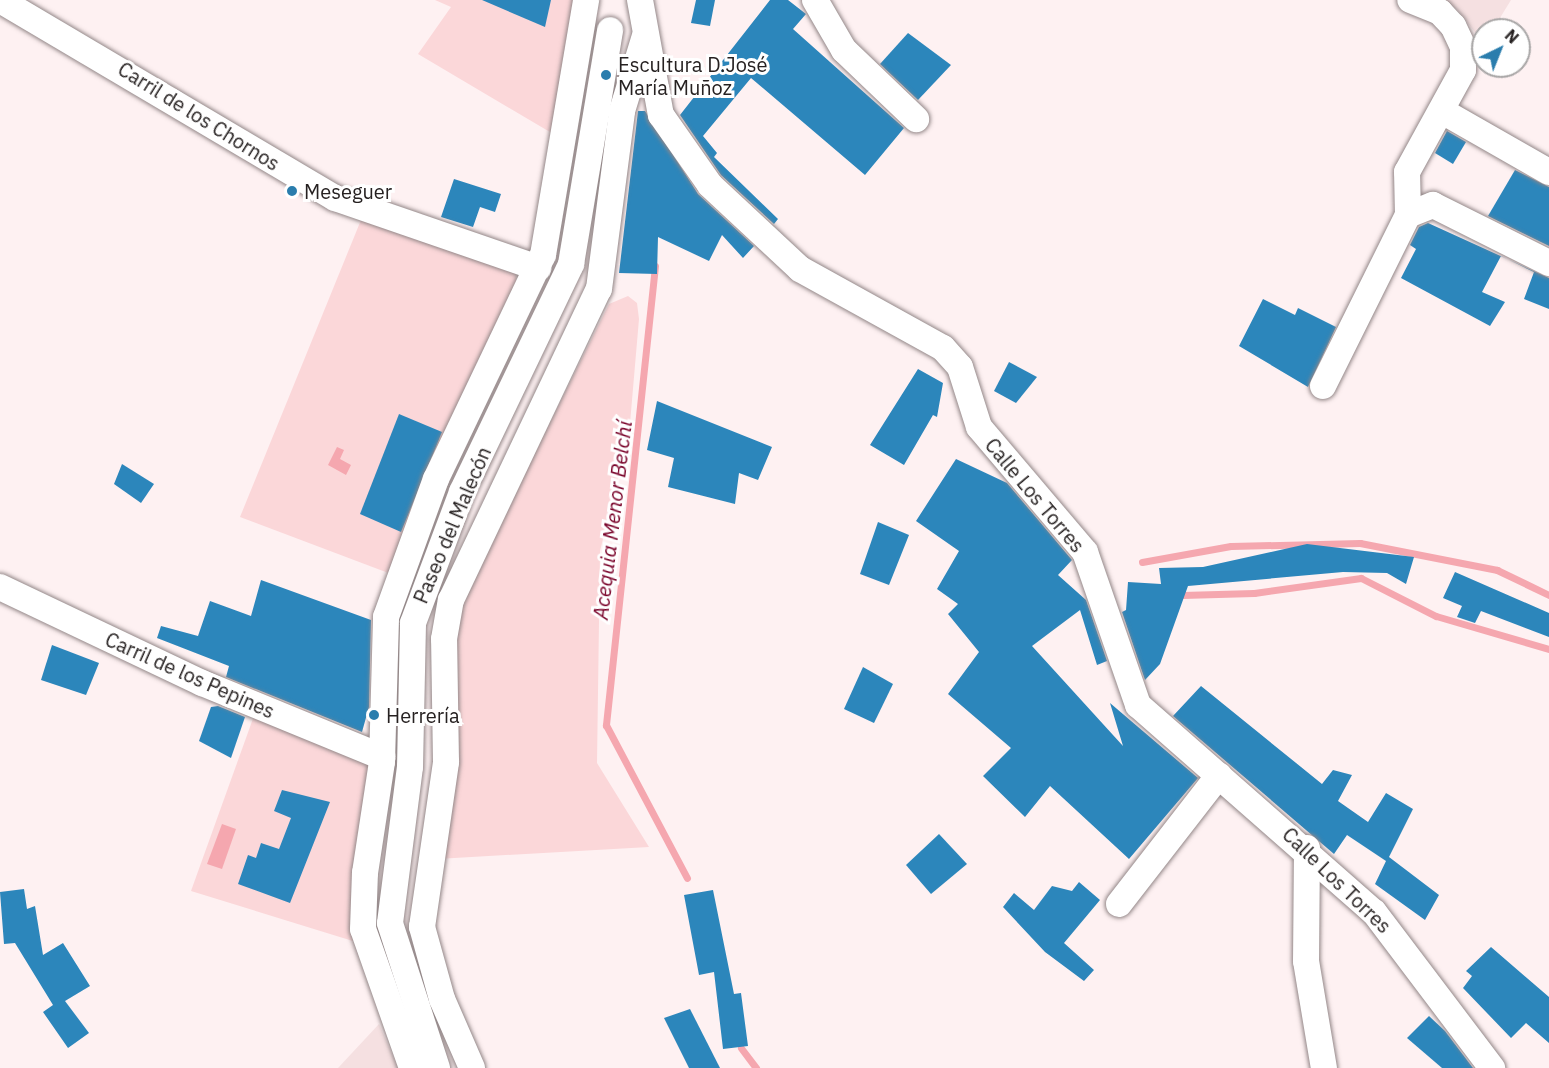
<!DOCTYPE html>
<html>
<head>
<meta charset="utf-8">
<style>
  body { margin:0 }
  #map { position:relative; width:1549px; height:1068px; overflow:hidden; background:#fef1f2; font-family:"IBM Plex Sans",sans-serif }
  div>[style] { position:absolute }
  .built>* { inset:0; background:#f5e0e1 }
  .green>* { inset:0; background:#fbd7d9 }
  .water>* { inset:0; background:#f5a7af }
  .stream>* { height:7px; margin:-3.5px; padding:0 3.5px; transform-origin:3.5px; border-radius:3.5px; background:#f5a7af }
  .building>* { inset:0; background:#2c86bb }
  .roads { filter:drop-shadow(0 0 2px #938788) drop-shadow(0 0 2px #938788) }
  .minor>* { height:26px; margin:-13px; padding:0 13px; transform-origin:13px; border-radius:13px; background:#fff }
  .dots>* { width:16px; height:16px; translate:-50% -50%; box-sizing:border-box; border:3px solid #fff; border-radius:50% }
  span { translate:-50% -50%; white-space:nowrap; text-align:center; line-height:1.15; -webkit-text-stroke:6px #fff; paint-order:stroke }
  .poi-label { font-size:20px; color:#262121 }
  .left { translate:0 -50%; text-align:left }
  .street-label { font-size:20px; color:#262121 }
  .water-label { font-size:21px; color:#780128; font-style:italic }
  .north { position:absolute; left:1471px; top:18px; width:60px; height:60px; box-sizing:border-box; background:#fff; border:2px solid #a8a6a6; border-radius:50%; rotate:43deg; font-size:16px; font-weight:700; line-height:24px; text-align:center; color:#262121 }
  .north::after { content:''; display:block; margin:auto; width:21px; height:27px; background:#2a7dad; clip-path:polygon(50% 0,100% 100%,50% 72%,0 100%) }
</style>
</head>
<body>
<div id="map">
  <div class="built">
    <i style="clip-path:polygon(1439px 0,1511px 0,1495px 26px,1483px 30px,1481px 40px,1457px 9px)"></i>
    <i style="clip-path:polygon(379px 1024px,398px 1068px,338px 1068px)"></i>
  </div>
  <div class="green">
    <i style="clip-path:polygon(435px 0,578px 0,555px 135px,418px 54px,451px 7px)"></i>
    <i style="clip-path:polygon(361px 220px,508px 265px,516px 275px,516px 288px,391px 574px,240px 517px)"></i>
    <i style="clip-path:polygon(628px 296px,637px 303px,639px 319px,629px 435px,600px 551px,597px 763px,649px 847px,437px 859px,452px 641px,461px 601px,609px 304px)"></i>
    <i style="clip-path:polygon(255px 713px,373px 763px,356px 942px,191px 891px)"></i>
  </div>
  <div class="water">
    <i style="clip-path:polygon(337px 447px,344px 450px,340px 459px,351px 465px,346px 475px,328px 465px)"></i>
    <i style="clip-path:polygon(222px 824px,236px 829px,222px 869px,207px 864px)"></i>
  </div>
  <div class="stream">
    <i style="left:655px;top:266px;width:462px;rotate:96.1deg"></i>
    <i style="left:606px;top:725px;width:173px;rotate:62.1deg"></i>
    <i style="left:1142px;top:562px;width:90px;rotate:-10.2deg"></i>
    <i style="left:1231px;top:546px;width:129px;rotate:-1.3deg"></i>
    <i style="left:1360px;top:543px;width:140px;rotate:11.1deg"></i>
    <i style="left:1497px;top:570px;width:58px;rotate:25.7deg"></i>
    <i style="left:1182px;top:595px;width:72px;rotate:-1.6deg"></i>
    <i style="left:1254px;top:593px;width:108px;rotate:-8deg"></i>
    <i style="left:1361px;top:578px;width:84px;rotate:26.9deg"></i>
    <i style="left:1436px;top:616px;width:118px;rotate:16.3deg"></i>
    <i style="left:741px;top:1048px;width:25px;rotate:53deg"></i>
  </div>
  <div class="building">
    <i style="clip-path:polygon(482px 0,551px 0,545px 27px)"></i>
    <i style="clip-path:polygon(696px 0,715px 0,710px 26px,691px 23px)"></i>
    <i style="clip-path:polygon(770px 0,788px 0,806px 14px,793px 29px,904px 128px,865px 175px,751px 78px,703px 136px,717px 153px,714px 157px,778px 219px,774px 224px,721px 175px,680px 115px)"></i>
    <i style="clip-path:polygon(908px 33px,951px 65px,918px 100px,880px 64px)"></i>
    <i style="clip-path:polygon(638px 111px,645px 111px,698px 194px,754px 246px,743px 258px,722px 235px,709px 261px,658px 237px,657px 274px,619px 273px)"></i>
    <i style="clip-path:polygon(1447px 131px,1466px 142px,1453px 164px,1435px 153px)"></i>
    <i style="clip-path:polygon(1515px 170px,1549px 187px,1549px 246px,1488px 216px)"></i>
    <i style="clip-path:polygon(454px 179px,501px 194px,495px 212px,480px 207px,473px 227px,441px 217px)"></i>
    <i style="clip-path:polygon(1428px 223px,1549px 278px,1549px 309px,1524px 299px,1534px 272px,1501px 256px,1482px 292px,1505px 302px,1490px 326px,1401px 278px,1416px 249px,1410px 245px,1419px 227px)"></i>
    <i style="clip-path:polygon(1263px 299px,1295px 315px,1298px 308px,1336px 327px,1308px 387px,1239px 346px)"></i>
    <i style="clip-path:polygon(1009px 362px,1037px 377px,1016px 403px,994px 391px)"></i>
    <i style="clip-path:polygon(918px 369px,943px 383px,937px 417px,933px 415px,904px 465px,870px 445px)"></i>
    <i style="clip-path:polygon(657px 401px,772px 447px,758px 480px,739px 473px,735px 504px,668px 487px,674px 458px,647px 450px)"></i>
    <i style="clip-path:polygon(399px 414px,442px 432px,401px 532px,360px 514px)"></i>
    <i style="clip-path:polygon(956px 459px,1007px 483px,1072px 560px,1058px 575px,1086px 600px,1107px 661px,1097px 665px,1080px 610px,1032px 646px,1123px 746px,1110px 703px,1198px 778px,1129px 859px,1050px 786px,1025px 817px,983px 776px,1011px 748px,948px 694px,979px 652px,948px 614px,958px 604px,937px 589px,959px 551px,916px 521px)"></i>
    <i style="clip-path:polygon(122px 464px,154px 484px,141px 503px,114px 484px)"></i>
    <i style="clip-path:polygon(878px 522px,909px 535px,889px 585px,860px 574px)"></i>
    <i style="clip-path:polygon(1307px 544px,1414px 557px,1406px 584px,1387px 573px,1343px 572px,1188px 586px,1160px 664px,1145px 680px,1122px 612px,1126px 610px,1128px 582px,1161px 584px,1159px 568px,1203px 567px)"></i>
    <i style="clip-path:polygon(1455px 572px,1549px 613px,1549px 637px,1481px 611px,1475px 623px,1457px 617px,1462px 606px,1443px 598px)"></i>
    <i style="clip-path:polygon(261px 580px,371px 620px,369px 707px,362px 732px,226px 677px,229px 666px,157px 638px,161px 626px,198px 636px,210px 601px,251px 616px)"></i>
    <i style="clip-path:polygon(52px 645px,99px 663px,86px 695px,41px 680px)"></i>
    <i style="clip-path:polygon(863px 667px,893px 684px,874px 723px,844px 709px)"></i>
    <i style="clip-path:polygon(1201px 686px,1322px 784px,1333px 770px,1352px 775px,1338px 801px,1368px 822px,1386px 793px,1413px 809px,1389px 857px,1439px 895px,1425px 920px,1375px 884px,1386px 861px,1347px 835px,1334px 854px,1173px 716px)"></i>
    <i style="clip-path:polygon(218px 706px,245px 717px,231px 758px,199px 741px,211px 707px)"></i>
    <i style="clip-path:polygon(282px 790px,330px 802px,290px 903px,238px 884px,248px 855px,256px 858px,261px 843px,279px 849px,291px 818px,274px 811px)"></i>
    <i style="clip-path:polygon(939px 834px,967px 864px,931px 894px,906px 865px)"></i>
    <i style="clip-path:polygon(1079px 882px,1100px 900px,1064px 943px,1094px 970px,1084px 981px,1045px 952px,1003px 907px,1014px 893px,1034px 910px,1052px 886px,1072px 891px)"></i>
    <i style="clip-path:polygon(24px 889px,27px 909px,35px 906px,43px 955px,63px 943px,90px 986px,65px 1001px,89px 1033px,68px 1048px,43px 1012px,53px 1005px,15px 943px,4px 944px,0 892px)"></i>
    <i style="clip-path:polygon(713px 890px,734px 994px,741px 993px,748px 1046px,723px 1049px,714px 972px,699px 975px,684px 895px)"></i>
    <i style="clip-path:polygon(1491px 947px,1549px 997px,1549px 1043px,1526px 1023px,1511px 1038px,1463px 988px,1472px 976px,1466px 971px)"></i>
    <i style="clip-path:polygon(690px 1009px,720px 1068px,689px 1068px,664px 1018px)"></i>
    <i style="clip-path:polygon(1429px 1016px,1445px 1031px,1473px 1068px,1442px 1068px,1407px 1038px)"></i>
  </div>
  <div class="roads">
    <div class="minor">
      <i style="left:0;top:0;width:389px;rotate:30.6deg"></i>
      <i style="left:335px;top:198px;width:215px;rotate:19deg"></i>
      <i style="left:640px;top:0;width:117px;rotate:79.7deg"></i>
      <i style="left:661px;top:115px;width:85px;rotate:55deg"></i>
      <i style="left:710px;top:185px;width:123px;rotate:43deg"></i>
      <i style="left:800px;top:269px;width:163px;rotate:28.9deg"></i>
      <i style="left:943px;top:348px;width:25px;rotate:48deg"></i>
      <i style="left:960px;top:367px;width:63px;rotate:72.4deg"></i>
      <i style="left:979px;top:427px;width:164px;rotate:49.7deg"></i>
      <i style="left:1085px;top:552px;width:162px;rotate:70.9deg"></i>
      <i style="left:1138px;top:705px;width:314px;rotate:41.3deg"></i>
      <i style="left:1374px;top:912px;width:196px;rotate:52.9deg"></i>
      <i style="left:815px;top:0;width:58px;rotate:59.9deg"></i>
      <i style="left:844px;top:50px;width:100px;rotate:43.8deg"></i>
      <i style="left:1442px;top:111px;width:123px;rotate:29.7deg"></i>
      <i style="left:1408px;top:215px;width:27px;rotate:-22deg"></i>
      <i style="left:1433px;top:205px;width:130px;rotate:26.6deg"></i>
      <i style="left:1323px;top:386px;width:191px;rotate:-63.6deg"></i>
      <i style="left:1408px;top:215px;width:43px;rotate:-91.3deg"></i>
      <i style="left:1407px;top:172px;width:116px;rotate:-61.2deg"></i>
      <i style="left:1463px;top:70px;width:23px;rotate:-90deg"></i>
      <i style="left:1463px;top:47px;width:23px;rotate:-115deg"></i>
      <i style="left:1453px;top:26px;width:19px;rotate:-133deg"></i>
      <i style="left:1440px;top:12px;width:32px;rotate:-158deg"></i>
      <i style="left:0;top:587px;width:224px;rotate:25.4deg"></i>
      <i style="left:202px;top:683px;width:195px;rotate:22.3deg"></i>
      <i style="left:1307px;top:848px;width:113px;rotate:90.5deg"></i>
      <i style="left:1306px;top:961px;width:109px;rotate:80.5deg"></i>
      <i style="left:1119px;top:904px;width:163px;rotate:-52.2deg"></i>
      <i style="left:412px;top:1068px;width:147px;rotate:-109.4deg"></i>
      <i style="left:363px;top:929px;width:56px;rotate:-88deg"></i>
      <i style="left:365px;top:873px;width:112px;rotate:-81.3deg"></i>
      <i style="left:382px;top:762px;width:145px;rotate:-88.4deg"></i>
      <i style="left:386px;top:617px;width:147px;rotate:-70.1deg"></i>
      <i style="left:436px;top:479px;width:248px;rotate:-64.5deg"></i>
      <i style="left:543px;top:255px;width:259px;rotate:-80.4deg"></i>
      <i style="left:437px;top:1068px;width:152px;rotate:-108deg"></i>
      <i style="left:390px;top:923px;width:157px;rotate:-82.7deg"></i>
      <i style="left:410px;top:767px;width:144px;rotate:-88.8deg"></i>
      <i style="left:413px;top:623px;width:140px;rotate:-69.5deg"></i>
      <i style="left:462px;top:492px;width:253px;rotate:-64.4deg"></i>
      <i style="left:571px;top:264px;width:237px;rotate:-80.5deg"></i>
      <i style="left:472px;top:1068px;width:75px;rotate:-113.5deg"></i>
      <i style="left:442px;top:999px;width:75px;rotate:-105.5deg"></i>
      <i style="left:422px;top:927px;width:167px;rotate:-81.7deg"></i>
      <i style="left:446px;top:762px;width:123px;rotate:-90.9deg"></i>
      <i style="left:444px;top:639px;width:40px;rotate:-80deg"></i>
      <i style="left:451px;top:600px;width:344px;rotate:-64.6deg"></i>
      <i style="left:599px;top:289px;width:179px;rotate:-82.6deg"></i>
      <i style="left:622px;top:111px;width:78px;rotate:-73deg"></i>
    </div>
  </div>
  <div class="dots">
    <i style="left:606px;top:75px;background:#2a7dad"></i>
    <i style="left:292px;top:191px;background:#2a7dad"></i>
    <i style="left:374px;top:715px;background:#2a7dad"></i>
  </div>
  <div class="poi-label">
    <span class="left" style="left:618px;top:76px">Escultura D.José<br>María Muñoz</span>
    <span class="left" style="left:304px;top:191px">Meseguer</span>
    <span class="left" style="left:386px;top:715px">Herrería</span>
  </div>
  <div class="street-label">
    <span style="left:199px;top:116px;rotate:32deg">Carril de los Chornos</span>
    <span style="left:1035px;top:495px;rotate:50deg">Calle Los Torres</span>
    <span style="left:452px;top:525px;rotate:-67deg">Paseo del Malecón</span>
    <span style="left:190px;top:675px;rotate:24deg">Carril de los Pepines</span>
    <span style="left:1337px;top:880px;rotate:44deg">Calle Los Torres</span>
  </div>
  <div class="water-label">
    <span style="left:612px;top:520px;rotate:-83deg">Acequia Menor Belchí</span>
  </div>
  <div class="north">N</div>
</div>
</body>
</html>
